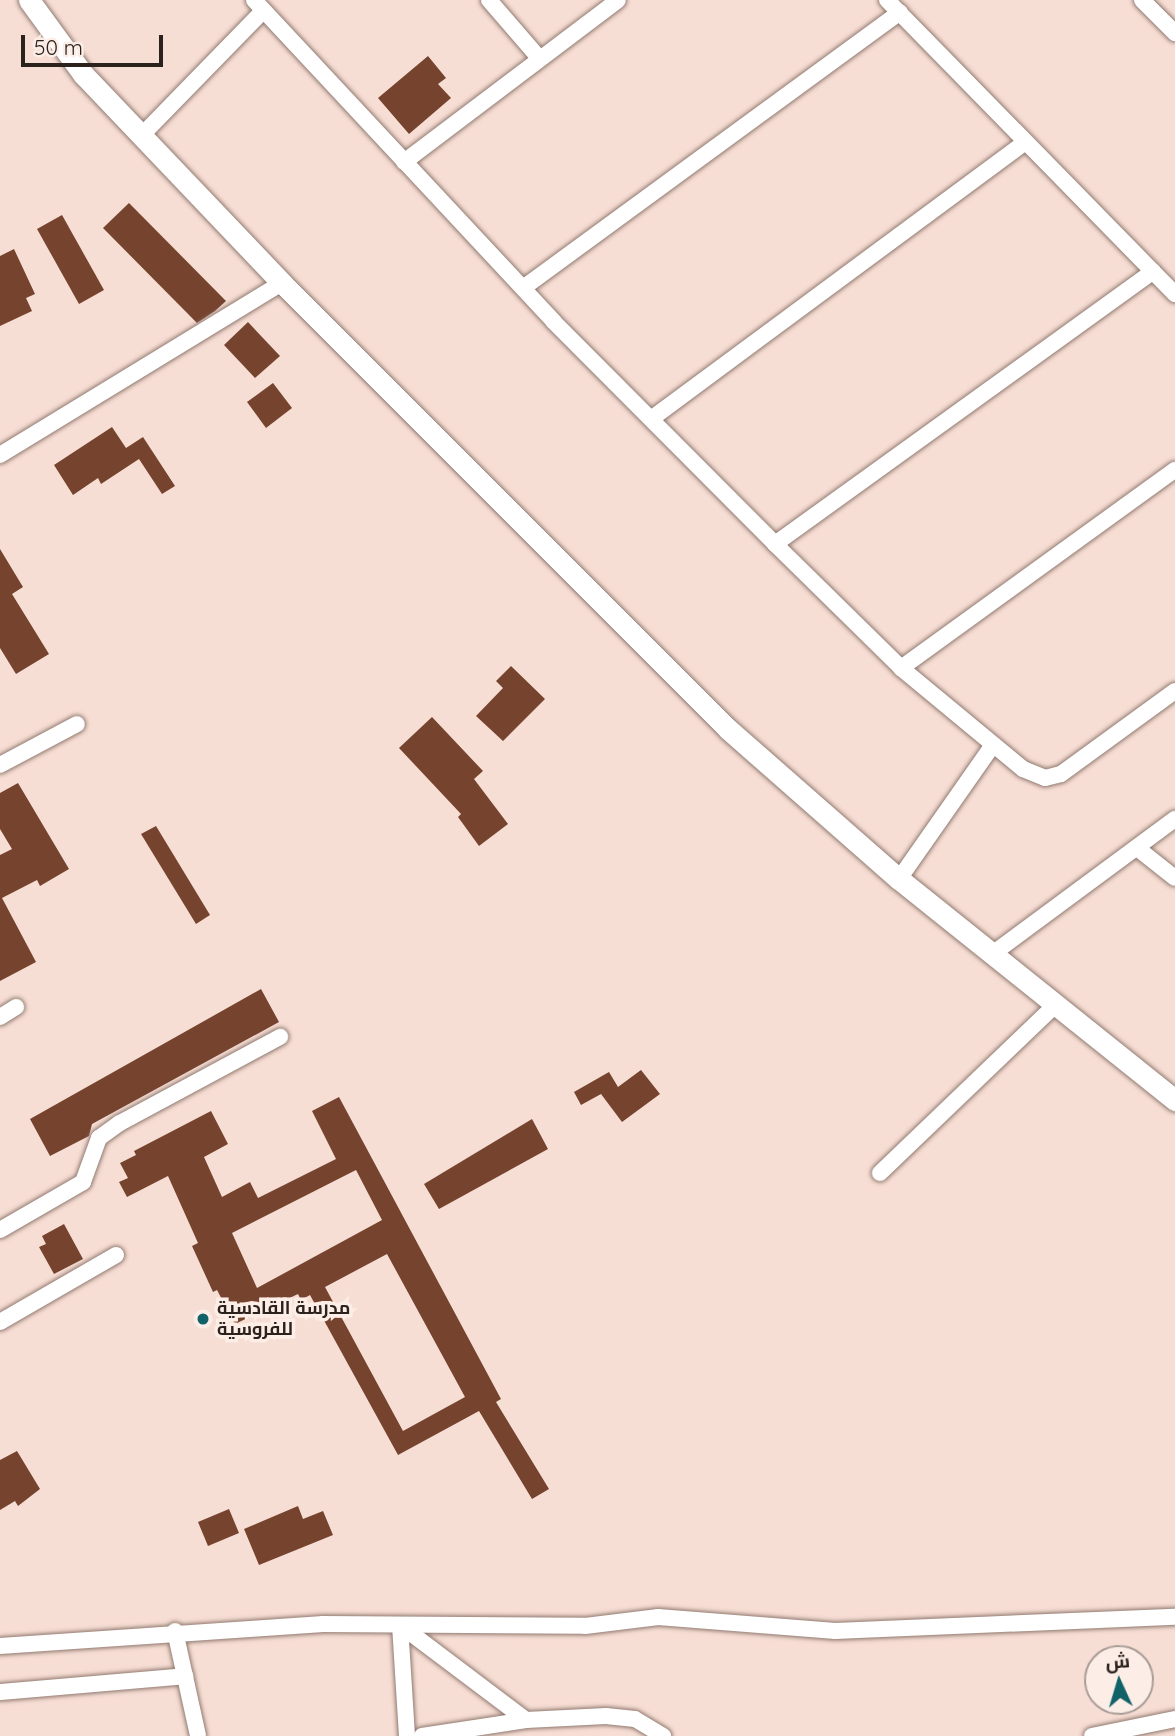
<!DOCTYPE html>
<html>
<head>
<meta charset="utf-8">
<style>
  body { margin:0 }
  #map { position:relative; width:1175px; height:1736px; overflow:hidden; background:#f7ded4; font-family:Quicksand,Cairo,sans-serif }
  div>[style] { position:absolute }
  .building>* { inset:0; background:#75432e }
  .roads { filter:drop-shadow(0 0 2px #917a71) drop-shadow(0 0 2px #917a71) }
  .minor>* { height:16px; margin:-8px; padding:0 8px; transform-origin:8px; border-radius:8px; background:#fff }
  .tertiary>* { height:21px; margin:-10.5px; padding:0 10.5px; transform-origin:10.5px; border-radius:10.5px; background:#fff }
  .dots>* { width:19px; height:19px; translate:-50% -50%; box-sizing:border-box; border:4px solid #fdede7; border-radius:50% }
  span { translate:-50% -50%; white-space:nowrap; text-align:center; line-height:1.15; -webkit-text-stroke:7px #fdede7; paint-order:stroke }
  .poi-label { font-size:18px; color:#2b221e; font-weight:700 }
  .left { translate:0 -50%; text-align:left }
  .north { position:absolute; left:1084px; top:1645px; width:70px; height:70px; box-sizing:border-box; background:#fdede7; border:2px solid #a99c97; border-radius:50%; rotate:356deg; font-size:19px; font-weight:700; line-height:28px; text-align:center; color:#2b221e }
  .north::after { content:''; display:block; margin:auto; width:24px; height:32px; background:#116169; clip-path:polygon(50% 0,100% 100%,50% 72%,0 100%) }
  .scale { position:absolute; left:21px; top:35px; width:142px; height:32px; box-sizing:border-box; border:4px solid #2b221e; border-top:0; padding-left:9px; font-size:21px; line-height:24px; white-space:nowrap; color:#2b221e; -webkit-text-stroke:5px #fdede7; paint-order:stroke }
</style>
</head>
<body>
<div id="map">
  <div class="building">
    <i style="clip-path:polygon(428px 56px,446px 78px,438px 84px,451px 98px,409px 134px,378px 98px)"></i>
    <i style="clip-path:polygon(129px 203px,226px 301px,215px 311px,197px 323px,103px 228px)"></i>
    <i style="clip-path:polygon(62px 215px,104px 290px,79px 304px,37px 229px)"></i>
    <i style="clip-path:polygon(14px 249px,35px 294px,26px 298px,32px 311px,0 326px,0 256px)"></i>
    <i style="clip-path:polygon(248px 322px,280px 356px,255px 378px,224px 345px)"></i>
    <i style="clip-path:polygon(273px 383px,292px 408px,266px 428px,247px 402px)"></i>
    <i style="clip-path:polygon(112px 427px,126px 448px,143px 437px,175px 486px,162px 494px,139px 459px,101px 484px,98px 478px,73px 495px,54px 465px)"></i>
    <i style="clip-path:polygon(0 549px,23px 587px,12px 594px,49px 654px,16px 674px,0 648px)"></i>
    <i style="clip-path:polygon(511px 666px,545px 699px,503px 741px,476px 716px,503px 688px,496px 681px)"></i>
    <i style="clip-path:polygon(432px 717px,483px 771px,474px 779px,508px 824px,479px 846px,458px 817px,461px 814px,399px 748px)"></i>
    <i style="clip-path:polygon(18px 783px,69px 869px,40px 886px,37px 880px,2px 898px,36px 962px,0 981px,0 855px,12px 849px,0 829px,0 793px)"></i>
    <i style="clip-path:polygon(156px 826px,210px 915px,196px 924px,141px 834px)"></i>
    <i style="clip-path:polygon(261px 989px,279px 1022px,92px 1124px,89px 1136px,50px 1156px,30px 1119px)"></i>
    <i style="clip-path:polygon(641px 1070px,660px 1094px,622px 1122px,601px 1094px,581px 1105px,574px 1092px,609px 1072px,618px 1087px)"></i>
    <i style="clip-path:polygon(evenodd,339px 1097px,501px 1399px,496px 1402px,549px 1489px,532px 1499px,479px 1411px,398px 1455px,310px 1295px,301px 1300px,298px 1294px,235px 1324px,217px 1290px,213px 1292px,192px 1246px,198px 1243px,168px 1176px,127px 1197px,119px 1182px,128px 1178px,120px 1163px,136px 1155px,134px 1151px,211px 1111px,228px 1144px,204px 1157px,222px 1197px,250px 1182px,258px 1198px,336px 1159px,312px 1111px,339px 1097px,356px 1170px,382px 1220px,257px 1288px,232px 1233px,356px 1170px,339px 1097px,387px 1254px,465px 1397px,403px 1431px,325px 1287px,387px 1254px)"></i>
    <i style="clip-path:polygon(532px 1119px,548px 1149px,439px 1209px,424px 1184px)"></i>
    <i style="clip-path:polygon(64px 1224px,83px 1259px,54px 1274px,39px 1247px,46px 1244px,42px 1236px)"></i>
    <i style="clip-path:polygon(17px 1451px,40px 1489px,18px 1506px,15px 1501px,0 1510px,0 1460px)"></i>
    <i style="clip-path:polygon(298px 1506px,303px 1519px,323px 1511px,333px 1535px,259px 1565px,244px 1529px)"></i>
    <i style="clip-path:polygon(229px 1509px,239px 1533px,208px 1546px,198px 1522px)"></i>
  </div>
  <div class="roads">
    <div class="minor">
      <i style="left:254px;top:0;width:440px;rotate:47deg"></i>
      <i style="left:554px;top:322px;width:313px;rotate:45.1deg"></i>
      <i style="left:775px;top:544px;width:177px;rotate:44.5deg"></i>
      <i style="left:901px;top:668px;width:158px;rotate:39.6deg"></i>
      <i style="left:1023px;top:769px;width:24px;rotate:22deg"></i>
      <i style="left:1045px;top:778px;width:16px;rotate:-14deg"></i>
      <i style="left:1061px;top:774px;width:141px;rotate:-36.1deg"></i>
      <i style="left:489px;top:0;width:77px;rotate:49.2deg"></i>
      <i style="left:887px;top:0;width:412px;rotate:45.6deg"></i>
      <i style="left:1142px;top:0;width:47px;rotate:45deg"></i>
      <i style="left:142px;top:135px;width:173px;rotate:-45.7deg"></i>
      <i style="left:404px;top:162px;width:268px;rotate:-37.1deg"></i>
      <i style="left:523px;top:288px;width:467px;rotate:-36.2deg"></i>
      <i style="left:651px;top:419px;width:465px;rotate:-36.5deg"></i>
      <i style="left:0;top:455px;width:330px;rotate:-31.4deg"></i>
      <i style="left:775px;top:544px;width:466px;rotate:-35.8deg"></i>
      <i style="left:901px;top:668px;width:338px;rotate:-35.9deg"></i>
      <i style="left:0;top:765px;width:87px;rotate:-28deg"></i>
      <i style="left:1137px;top:848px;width:48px;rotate:38.3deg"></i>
      <i style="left:899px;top:879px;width:164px;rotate:-55deg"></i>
      <i style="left:991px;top:955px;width:229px;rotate:-36.5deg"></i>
      <i style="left:0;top:1017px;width:19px;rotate:-32deg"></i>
      <i style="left:880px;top:1173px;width:241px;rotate:-43.8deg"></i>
      <i style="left:0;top:1230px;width:96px;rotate:-30deg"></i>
      <i style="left:83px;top:1182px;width:47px;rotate:-70deg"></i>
      <i style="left:99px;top:1138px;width:26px;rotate:-36deg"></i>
      <i style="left:120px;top:1123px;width:182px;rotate:-28.3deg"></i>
      <i style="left:0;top:1322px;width:134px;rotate:-30deg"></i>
      <i style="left:175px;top:1631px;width:107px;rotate:77.6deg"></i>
      <i style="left:0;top:1646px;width:324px;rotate:-3.9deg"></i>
      <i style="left:323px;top:1624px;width:262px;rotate:0.4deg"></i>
      <i style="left:585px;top:1626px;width:74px;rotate:-7deg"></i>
      <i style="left:658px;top:1617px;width:178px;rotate:4.5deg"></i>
      <i style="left:835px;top:1631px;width:340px;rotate:-2.4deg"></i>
      <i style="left:0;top:1692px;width:186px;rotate:-4.9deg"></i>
      <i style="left:407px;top:1736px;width:111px;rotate:-93.6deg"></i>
      <i style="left:400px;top:1625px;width:158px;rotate:37deg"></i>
      <i style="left:422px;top:1736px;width:105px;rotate:-8.7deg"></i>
      <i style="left:526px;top:1720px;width:80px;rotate:-2.9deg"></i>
      <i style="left:606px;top:1716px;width:29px;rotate:6deg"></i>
      <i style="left:635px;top:1719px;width:33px;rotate:31deg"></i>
      <i style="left:1092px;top:1736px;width:85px;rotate:-11.6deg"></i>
    </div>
    <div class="tertiary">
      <i style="left:29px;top:0;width:92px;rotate:53.9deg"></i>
      <i style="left:83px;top:74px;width:289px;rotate:46.4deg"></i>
      <i style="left:282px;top:283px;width:631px;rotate:45deg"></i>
      <i style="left:728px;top:729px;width:227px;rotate:41.3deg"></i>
      <i style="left:899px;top:879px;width:354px;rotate:38.7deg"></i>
    </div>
  </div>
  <div class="dots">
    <i style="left:203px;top:1319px;background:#116169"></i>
  </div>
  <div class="poi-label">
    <span class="left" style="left:217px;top:1319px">مدرسة القادسية<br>للفروسية</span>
  </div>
  <div class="north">ش</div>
  <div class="scale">50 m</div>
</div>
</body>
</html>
